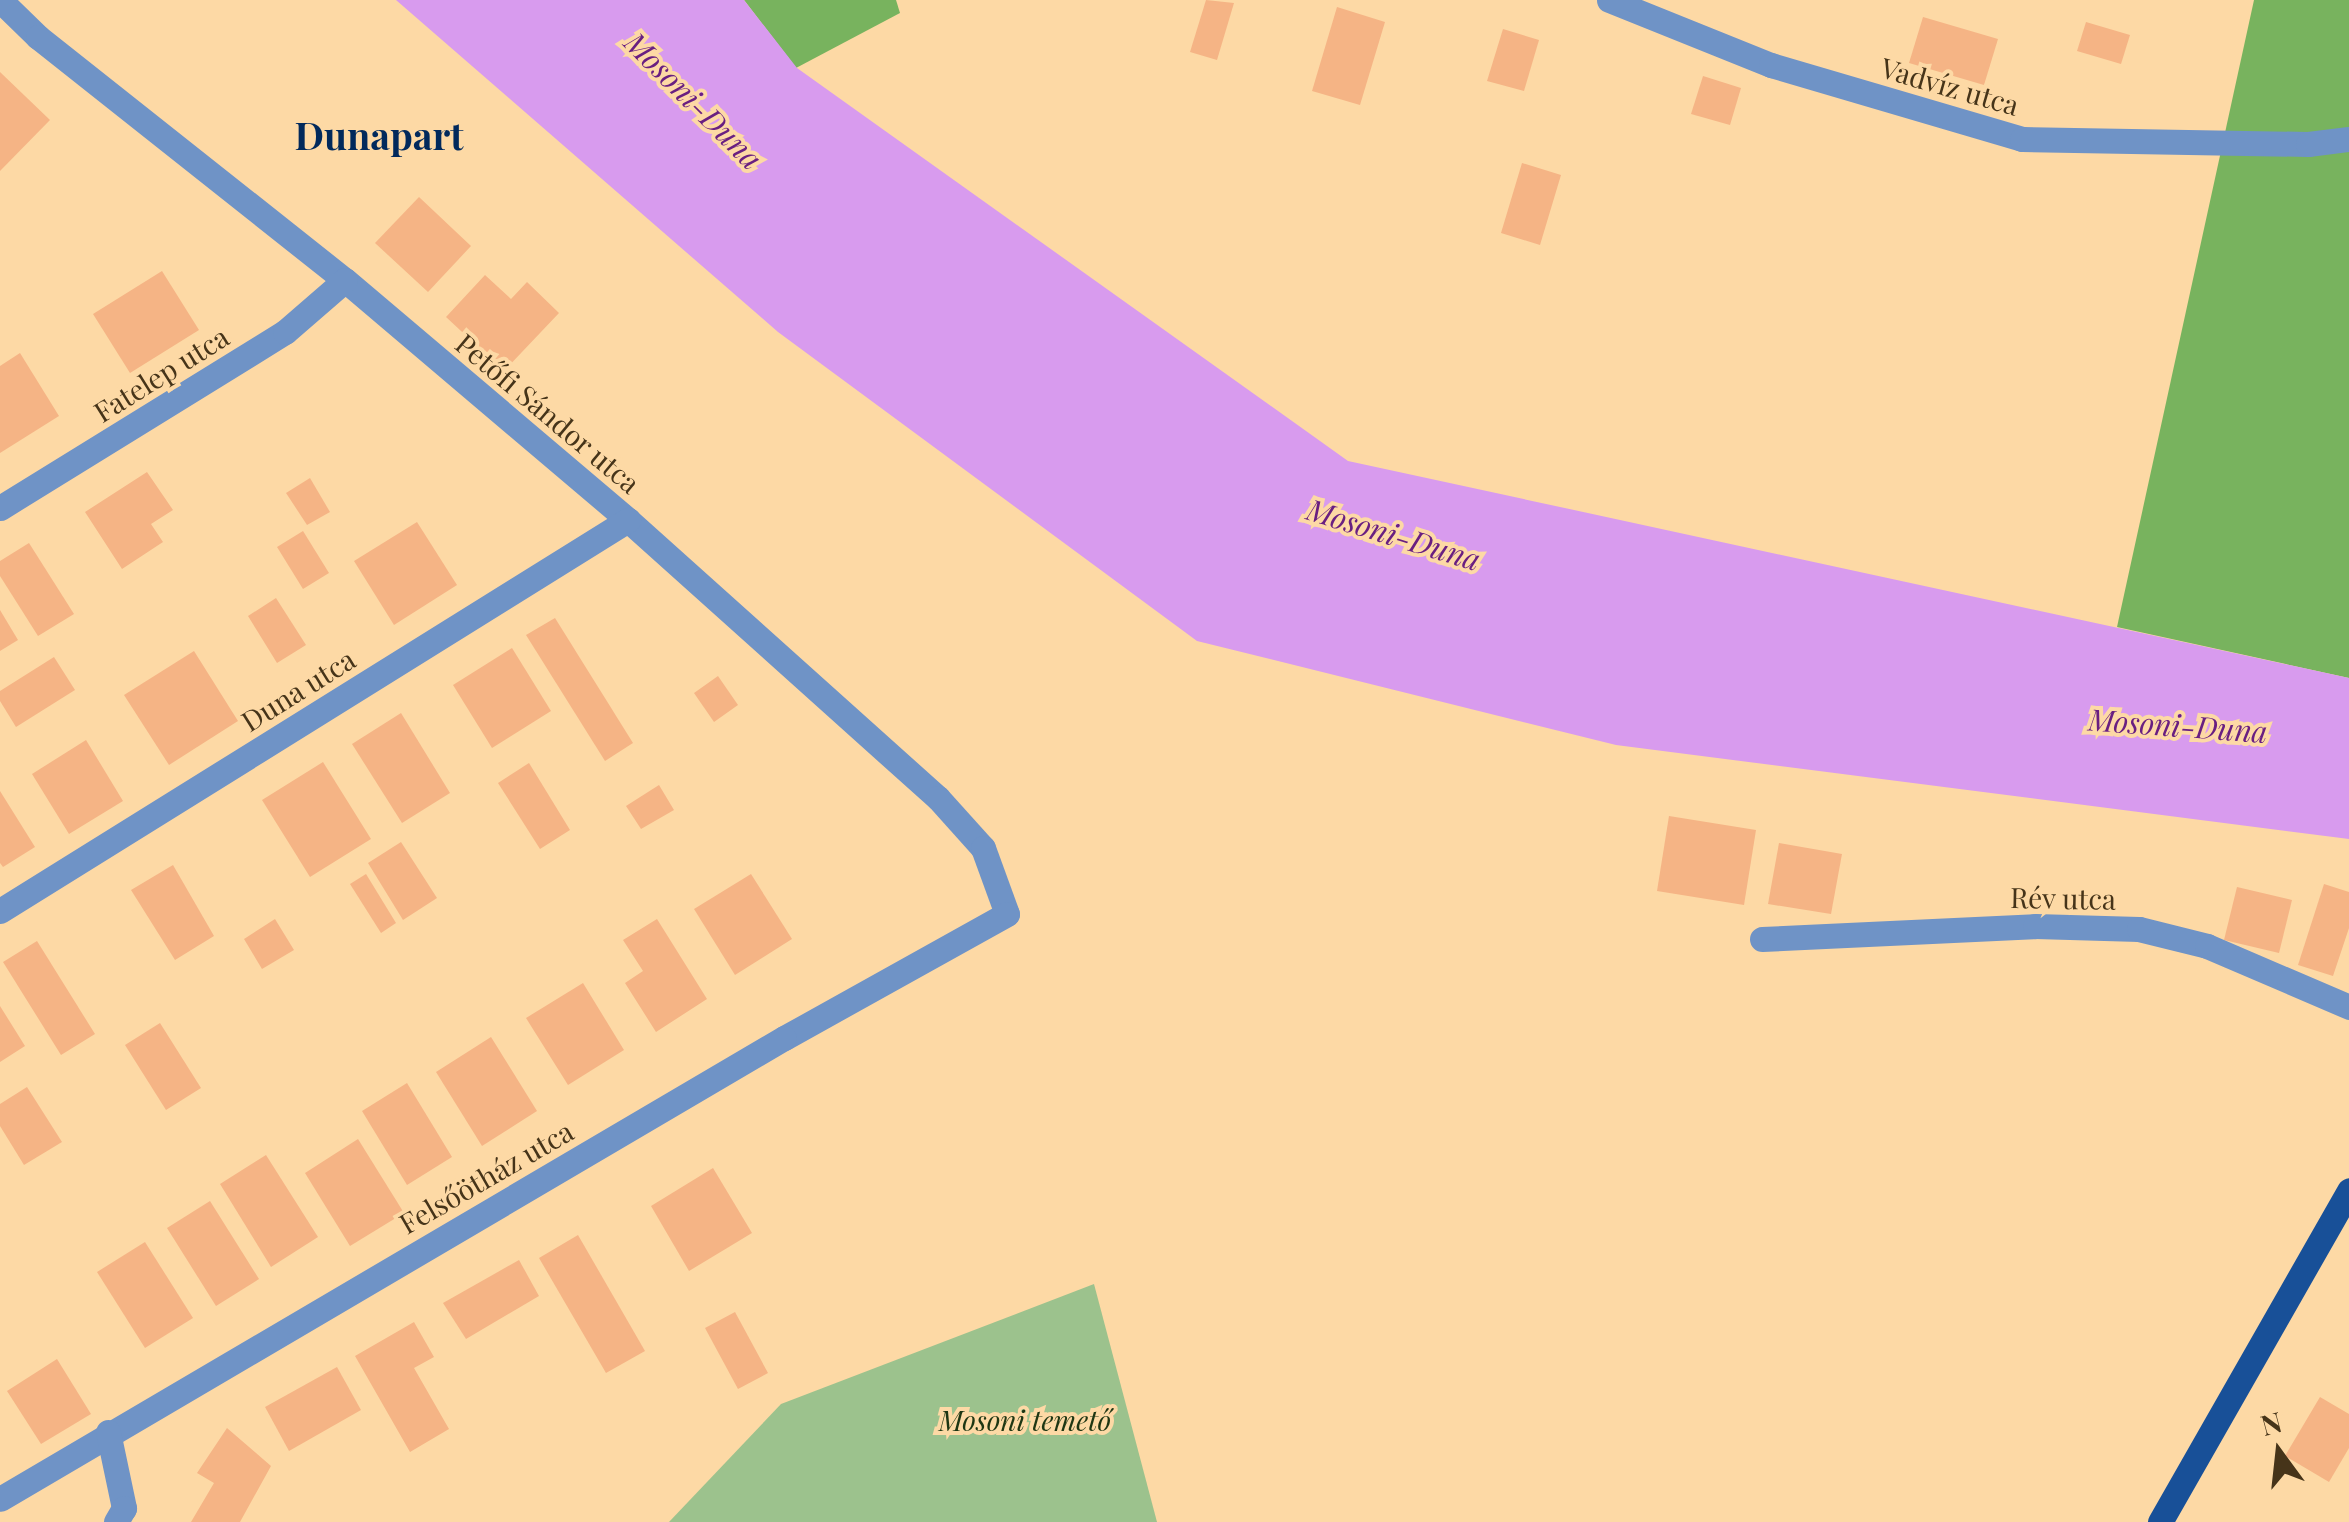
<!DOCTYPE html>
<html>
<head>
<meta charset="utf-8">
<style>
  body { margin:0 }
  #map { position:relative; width:2349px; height:1522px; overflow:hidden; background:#fdd9a5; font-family:"Playfair Display",serif }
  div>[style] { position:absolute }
  .green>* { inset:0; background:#9cc28d }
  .forest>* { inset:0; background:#78b35e }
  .water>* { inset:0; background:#d89bee }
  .building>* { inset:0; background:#f5b485 }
  .minor>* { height:25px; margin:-12.5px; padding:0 12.5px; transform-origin:12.5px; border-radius:12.5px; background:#6f93c6 }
  .major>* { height:25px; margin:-12.5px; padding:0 12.5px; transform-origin:12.5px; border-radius:12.5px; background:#185098 }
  span { translate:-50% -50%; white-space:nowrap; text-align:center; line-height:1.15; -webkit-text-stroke:8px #fdd9a5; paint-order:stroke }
  .street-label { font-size:28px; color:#463419 }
  .park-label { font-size:28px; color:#1e3613; font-style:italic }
  .water-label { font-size:30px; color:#691f81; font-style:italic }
  .district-label { font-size:38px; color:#01295c; font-weight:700 }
  .north { position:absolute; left:2229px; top:1402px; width:100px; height:100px; -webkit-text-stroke:8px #fdd9a5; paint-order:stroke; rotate:345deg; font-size:28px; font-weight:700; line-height:40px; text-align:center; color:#463419 }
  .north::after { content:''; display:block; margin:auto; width:35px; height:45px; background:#463419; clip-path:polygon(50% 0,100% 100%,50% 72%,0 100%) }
</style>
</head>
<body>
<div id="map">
  <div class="green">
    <i style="clip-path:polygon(1094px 1284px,1157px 1522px,669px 1522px,781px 1404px)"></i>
  </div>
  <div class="forest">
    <i style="clip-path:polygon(744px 0,896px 0,900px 13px,796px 68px)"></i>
    <i style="clip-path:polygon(2254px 0,2349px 0,2349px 678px,2117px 627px)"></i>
  </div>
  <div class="water">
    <i style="clip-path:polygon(396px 0,744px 0,797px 68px,1348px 461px,2349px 678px,2349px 839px,1616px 745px,1197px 641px,778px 332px)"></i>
  </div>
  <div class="building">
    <i style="clip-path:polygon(1206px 0,1234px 3px,1217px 60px,1190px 52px)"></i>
    <i style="clip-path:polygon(1337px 7px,1385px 22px,1360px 105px,1312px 91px)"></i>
    <i style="clip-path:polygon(1923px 17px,1998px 39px,1984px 85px,1909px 63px)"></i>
    <i style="clip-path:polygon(2086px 22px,2130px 35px,2121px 64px,2077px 51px)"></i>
    <i style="clip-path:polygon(1503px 29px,1539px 40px,1524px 91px,1487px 81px)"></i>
    <i style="clip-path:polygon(0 72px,50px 120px,0 171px)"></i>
    <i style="clip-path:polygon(1703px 76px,1741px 88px,1730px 125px,1691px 114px)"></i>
    <i style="clip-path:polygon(1522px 163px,1561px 175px,1540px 245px,1501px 233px)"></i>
    <i style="clip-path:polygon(419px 197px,471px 246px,428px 292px,375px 243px)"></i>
    <i style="clip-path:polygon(162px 271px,199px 330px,130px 373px,93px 314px)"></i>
    <i style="clip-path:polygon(485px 275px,511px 299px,527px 282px,559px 313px,504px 371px,446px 317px)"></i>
    <i style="clip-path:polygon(20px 353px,59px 416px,0 453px,0 366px)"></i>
    <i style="clip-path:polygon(147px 472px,173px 510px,151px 524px,163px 542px,122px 569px,85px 512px)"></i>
    <i style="clip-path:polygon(310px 478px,330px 512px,307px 525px,286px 493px)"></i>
    <i style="clip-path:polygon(417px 522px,457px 585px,394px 625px,354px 561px)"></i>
    <i style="clip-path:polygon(303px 531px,329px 573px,303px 589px,277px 547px)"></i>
    <i style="clip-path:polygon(29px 543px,74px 614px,38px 636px,0 576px,0 561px)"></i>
    <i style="clip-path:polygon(276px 598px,306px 645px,277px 663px,248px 616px)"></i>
    <i style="clip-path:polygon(0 610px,18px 640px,0 651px)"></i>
    <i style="clip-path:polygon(555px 618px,633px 743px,605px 761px,526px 635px)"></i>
    <i style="clip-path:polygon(512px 648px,551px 711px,492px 748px,453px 685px)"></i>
    <i style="clip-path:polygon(194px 651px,238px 721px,169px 765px,124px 695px)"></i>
    <i style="clip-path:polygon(54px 657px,75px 690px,16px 727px,0 701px,0 691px)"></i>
    <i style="clip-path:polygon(718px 676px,738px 705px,714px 722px,694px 693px)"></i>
    <i style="clip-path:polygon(401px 713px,450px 793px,402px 823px,352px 744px)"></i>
    <i style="clip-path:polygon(86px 740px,123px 801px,69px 834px,32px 774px)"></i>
    <i style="clip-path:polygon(323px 762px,371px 839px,310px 877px,262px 800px)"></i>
    <i style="clip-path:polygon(529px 763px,570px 830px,540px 849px,498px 783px)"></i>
    <i style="clip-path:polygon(659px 785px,674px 810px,641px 829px,626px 806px)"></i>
    <i style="clip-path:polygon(0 791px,35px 847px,3px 867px,0 863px)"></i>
    <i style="clip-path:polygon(1669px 816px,1756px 830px,1744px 905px,1657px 891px)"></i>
    <i style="clip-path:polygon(401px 842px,437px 898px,403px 920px,368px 863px)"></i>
    <i style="clip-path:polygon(1779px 843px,1842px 854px,1831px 914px,1768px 904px)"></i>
    <i style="clip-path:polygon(173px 865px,214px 936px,175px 960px,131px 890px)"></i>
    <i style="clip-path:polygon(366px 874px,396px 923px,381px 933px,350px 884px)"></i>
    <i style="clip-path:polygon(751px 874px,792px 939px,735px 975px,694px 909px)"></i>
    <i style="clip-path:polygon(2324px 884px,2349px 892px,2349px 928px,2333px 976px,2298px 965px)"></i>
    <i style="clip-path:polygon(2237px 887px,2292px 900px,2279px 953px,2224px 940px)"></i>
    <i style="clip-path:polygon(275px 919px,294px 950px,262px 969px,244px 939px)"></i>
    <i style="clip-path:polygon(657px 919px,707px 999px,656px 1032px,625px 983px,643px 971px,623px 940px)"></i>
    <i style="clip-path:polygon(37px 941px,95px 1034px,61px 1055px,3px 962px)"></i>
    <i style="clip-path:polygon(583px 983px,624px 1050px,568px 1085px,526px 1018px)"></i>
    <i style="clip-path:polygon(0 1006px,25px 1046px,0 1062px)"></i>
    <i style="clip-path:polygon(160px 1023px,201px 1088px,166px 1110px,125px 1045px)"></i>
    <i style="clip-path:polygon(491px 1037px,537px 1111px,482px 1146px,436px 1072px)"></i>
    <i style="clip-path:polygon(407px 1083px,452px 1157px,407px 1185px,362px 1111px)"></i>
    <i style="clip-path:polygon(27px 1087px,62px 1142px,24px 1165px,0 1126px,0 1104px)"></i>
    <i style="clip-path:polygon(358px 1139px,404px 1213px,350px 1246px,305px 1173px)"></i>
    <i style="clip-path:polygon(266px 1155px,318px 1237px,271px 1267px,220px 1184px)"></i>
    <i style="clip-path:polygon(713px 1168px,752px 1233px,689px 1271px,651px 1206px)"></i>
    <i style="clip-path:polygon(210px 1201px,259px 1279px,216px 1306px,167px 1228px)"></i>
    <i style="clip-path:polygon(578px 1235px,645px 1351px,606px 1373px,539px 1258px)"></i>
    <i style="clip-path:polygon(145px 1242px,193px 1318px,145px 1348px,97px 1272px)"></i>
    <i style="clip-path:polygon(519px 1260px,539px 1296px,466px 1339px,443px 1303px)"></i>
    <i style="clip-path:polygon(735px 1312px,768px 1373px,738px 1389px,705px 1328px)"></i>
    <i style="clip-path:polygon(414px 1322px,434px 1357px,414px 1368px,449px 1429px,410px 1452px,355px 1356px)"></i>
    <i style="clip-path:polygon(57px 1359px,91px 1414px,41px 1444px,7px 1391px)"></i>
    <i style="clip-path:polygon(337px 1367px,361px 1410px,289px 1451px,265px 1407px)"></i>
    <i style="clip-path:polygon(2320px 1397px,2349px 1414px,2349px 1448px,2329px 1482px,2285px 1456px)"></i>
    <i style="clip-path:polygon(227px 1428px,271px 1466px,240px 1522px,191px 1522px,214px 1483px,197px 1473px)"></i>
  </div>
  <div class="minor">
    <i style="left:0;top:0;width:53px;rotate:44.2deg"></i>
    <i style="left:38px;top:37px;width:392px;rotate:38.4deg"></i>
    <i style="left:345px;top:280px;width:371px;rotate:40.3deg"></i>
    <i style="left:628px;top:520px;width:416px;rotate:41.9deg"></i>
    <i style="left:938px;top:798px;width:67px;rotate:48deg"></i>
    <i style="left:983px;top:848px;width:70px;rotate:70deg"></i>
    <i style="left:1007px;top:914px;width:255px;rotate:150.9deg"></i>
    <i style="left:784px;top:1038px;width:909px;rotate:149.54deg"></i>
    <i style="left:1609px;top:0;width:175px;rotate:21.9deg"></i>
    <i style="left:1771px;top:65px;width:262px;rotate:16.4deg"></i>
    <i style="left:2022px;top:139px;width:286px;rotate:1deg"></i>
    <i style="left:2308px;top:144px;width:41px;rotate:-7deg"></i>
    <i style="left:0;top:508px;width:335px;rotate:-31.7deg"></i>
    <i style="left:285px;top:332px;width:79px;rotate:-40.9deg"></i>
    <i style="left:0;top:911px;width:740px;rotate:-31.91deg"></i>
    <i style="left:1762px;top:939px;width:273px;rotate:-2.7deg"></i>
    <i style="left:2035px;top:926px;width:104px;rotate:1.7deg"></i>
    <i style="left:2139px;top:929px;width:70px;rotate:14deg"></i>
    <i style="left:2207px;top:946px;width:155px;rotate:23.2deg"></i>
    <i style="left:108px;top:1432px;width:78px;rotate:78.1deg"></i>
    <i style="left:124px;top:1508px;width:16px;rotate:120deg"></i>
  </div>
  <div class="major">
    <i style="left:2160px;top:1522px;width:382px;rotate:-60.3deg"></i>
  </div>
  <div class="street-label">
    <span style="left:1950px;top:86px;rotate:16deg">Vadvíz utca</span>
    <span style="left:161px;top:374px;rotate:-32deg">Fatelep utca</span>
    <span style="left:548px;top:413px;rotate:40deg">Petőfi Sándor utca</span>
    <span style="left:298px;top:690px;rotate:-32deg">Duna utca</span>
    <span style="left:2063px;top:898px;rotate:1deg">Rév utca</span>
    <span style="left:486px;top:1177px;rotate:-30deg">Felsőötház utca</span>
  </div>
  <div class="park-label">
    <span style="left:1025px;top:1420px">Mosoni temető</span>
  </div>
  <div class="water-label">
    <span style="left:694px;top:100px;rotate:45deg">Mosoni-Duna</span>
    <span style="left:1394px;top:534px;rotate:17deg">Mosoni-Duna</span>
    <span style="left:2178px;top:725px;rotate:4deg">Mosoni-Duna</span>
  </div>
  <div class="district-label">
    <span style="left:379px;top:135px">Dunapart</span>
  </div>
  <div class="north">N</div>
</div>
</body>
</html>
